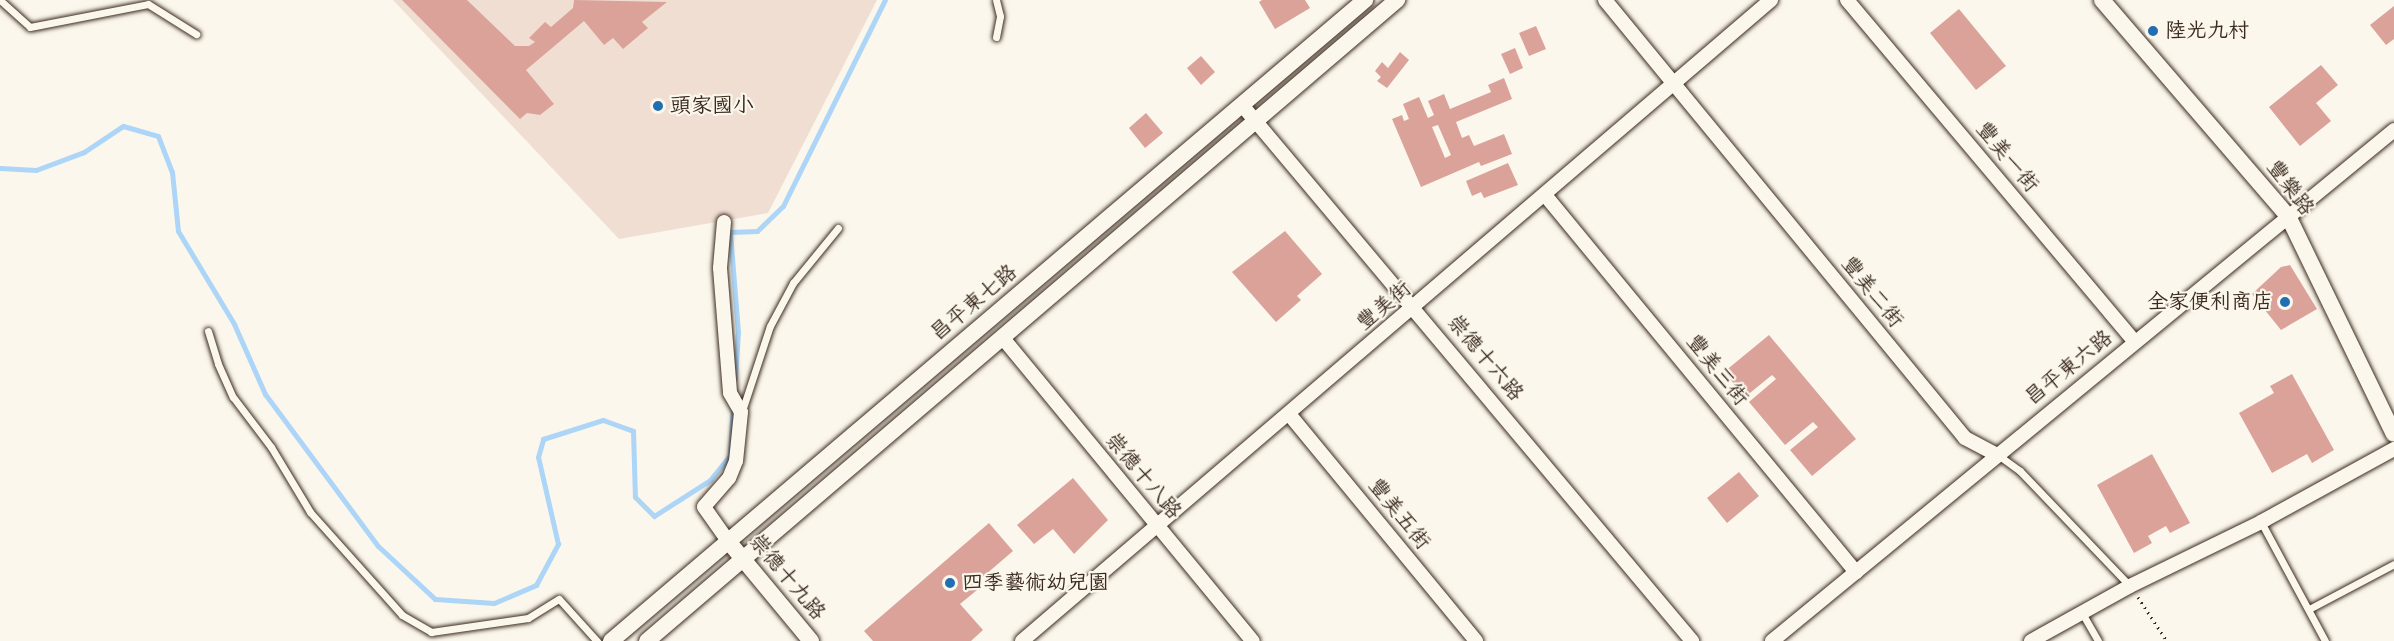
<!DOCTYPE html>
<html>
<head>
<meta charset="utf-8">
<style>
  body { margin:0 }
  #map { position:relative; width:2394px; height:641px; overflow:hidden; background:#fbf7ec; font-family:Mynerve,"LXGW WenKai TC",sans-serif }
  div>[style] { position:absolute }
  .built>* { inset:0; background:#f1ded3 }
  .stream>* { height:5px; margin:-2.5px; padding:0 2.5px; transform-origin:2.5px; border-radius:2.5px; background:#acd5f7 }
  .building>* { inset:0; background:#dba29a }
  .path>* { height:3px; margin-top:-1.5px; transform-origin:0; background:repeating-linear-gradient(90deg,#3b2a1e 0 1.5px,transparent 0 6px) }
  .roads { filter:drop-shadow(0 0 2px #3b2a1e) drop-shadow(0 0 2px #3b2a1e) }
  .service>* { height:7px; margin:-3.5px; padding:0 3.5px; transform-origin:3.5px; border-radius:3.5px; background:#fbf7ec }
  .minor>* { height:14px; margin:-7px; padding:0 7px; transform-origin:7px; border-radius:7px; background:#fbf7ec }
  .tertiary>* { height:16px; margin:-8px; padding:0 8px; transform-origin:8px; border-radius:8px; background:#fbf7ec }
  .dots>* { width:16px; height:16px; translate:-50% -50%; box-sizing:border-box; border:3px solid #fbf7ec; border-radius:50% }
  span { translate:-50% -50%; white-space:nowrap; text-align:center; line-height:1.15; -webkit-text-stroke:4.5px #fbf7ec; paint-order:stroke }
  .poi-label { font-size:21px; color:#3b2a1e }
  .left { translate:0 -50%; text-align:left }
  .right { translate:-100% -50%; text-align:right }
  .street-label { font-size:21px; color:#3b2a1e }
</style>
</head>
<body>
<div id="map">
  <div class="built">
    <i style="clip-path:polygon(393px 0,877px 0,768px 213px,619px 239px)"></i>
  </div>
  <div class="stream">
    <i style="left:0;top:168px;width:36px;rotate:3deg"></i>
    <i style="left:36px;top:170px;width:51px;rotate:-20.6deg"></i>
    <i style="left:84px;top:152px;width:47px;rotate:-33.7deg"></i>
    <i style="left:123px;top:126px;width:36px;rotate:16deg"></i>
    <i style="left:158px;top:136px;width:39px;rotate:69deg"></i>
    <i style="left:172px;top:172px;width:59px;rotate:84.2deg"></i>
    <i style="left:178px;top:231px;width:109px;rotate:58.9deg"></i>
    <i style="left:234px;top:324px;width:77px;rotate:66.1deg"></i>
    <i style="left:265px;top:394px;width:189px;rotate:53.4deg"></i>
    <i style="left:378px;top:546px;width:78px;rotate:42.9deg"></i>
    <i style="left:435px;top:599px;width:59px;rotate:3.9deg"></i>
    <i style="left:494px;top:603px;width:46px;rotate:-23.2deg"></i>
    <i style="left:536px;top:585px;width:47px;rotate:-61.8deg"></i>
    <i style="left:558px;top:544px;width:89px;rotate:-102.9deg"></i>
    <i style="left:538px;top:457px;width:19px;rotate:-74deg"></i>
    <i style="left:543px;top:439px;width:63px;rotate:-17.6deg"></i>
    <i style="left:603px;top:420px;width:32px;rotate:20deg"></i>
    <i style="left:633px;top:431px;width:66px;rotate:88.3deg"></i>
    <i style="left:635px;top:497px;width:27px;rotate:45deg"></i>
    <i style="left:654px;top:516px;width:67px;rotate:-32.7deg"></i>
    <i style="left:710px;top:480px;width:32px;rotate:-51deg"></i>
    <i style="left:730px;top:455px;width:50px;rotate:-86.6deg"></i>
    <i style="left:735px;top:378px;width:46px;rotate:-86.3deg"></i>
    <i style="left:738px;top:332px;width:100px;rotate:-94.6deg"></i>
    <i style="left:730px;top:232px;width:27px;rotate:-2deg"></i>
    <i style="left:757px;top:231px;width:36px;rotate:-44deg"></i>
    <i style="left:783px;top:206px;width:230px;rotate:-63.7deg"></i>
  </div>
  <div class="building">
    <i style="clip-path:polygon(402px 0,467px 0,515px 46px,529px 46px,535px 42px,529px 38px,545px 22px,551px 27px,573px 8px,574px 0,667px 2px,642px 22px,648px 28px,623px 49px,613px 38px,604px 45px,584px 21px,526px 70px,554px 104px,540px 115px,527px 113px,520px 119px)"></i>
    <i style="clip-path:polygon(1262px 0,1305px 0,1310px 8px,1275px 29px,1259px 2px)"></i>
    <i style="clip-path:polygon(2394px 6px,2394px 39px,2386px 45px,2370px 25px)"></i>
    <i style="clip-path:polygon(1959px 9px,2006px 66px,1976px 90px,1930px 33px)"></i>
    <i style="clip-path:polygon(1536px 26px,1546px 49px,1529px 56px,1519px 33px)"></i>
    <i style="clip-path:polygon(1515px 48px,1523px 68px,1510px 74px,1501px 54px)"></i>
    <i style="clip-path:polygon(1400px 52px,1409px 60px,1387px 88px,1377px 81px,1381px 77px,1375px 71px,1382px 62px,1388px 68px)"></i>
    <i style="clip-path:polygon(1201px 56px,1215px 72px,1201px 85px,1187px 68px)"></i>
    <i style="clip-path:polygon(2321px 65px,2338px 85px,2316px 103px,2331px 121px,2300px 146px,2269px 107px)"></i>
    <i style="clip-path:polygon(evenodd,1504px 78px,1512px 99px,1456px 122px,1462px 138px,1469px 135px,1474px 146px,1504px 134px,1512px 154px,1481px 166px,1479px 162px,1421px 187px,1392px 119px,1402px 115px,1404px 121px,1409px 119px,1403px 104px,1419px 97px,1428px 118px,1434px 115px,1428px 101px,1444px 94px,1450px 109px,1491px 92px,1488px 85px,1504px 78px,1438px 125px,1451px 155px,1445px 158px,1432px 127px,1438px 125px)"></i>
    <i style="clip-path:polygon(1146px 113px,1163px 133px,1145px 148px,1129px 128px)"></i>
    <i style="clip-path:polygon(1508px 163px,1518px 185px,1484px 198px,1481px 192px,1472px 196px,1466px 181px)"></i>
    <i style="clip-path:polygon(1285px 231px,1322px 274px,1297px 296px,1301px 300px,1276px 322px,1232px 272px)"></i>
    <i style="clip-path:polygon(2290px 265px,2317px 309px,2281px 330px,2252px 294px,2281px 267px)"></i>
    <i style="clip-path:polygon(1769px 335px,1856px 439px,1812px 476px,1790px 450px,1818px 427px,1813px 422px,1785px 445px,1749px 402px,1776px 379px,1772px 375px,1745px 397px,1724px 372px)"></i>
    <i style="clip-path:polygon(2292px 374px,2334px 450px,2312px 463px,2307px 454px,2272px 473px,2239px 413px,2274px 393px,2270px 386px)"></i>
    <i style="clip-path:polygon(2152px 454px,2190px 523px,2170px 533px,2166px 526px,2148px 536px,2152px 543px,2134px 553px,2097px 485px)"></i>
    <i style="clip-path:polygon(1739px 472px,1759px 496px,1727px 523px,1707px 498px)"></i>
    <i style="clip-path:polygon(1073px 478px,1108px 520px,1074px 554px,1053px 529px,1034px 544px,1017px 525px)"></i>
    <i style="clip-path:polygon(989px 523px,1013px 551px,978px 581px,982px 586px,960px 604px,983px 630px,971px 641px,873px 641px,864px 631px)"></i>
  </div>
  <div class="path">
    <i style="left:2138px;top:597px;width:53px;rotate:56.6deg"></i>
  </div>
  <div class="roads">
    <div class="service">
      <i style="left:0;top:0;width:40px;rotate:42deg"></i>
      <i style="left:30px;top:27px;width:120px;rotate:-11deg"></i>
      <i style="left:148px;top:4px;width:57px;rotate:32deg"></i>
      <i style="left:996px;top:37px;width:21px;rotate:-79deg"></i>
      <i style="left:1000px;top:16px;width:16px;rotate:-104deg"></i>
      <i style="left:208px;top:331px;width:34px;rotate:73deg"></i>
      <i style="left:218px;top:364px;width:36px;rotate:66deg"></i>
      <i style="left:233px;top:397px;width:63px;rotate:52.8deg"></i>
      <i style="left:271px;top:447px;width:76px;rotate:59deg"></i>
      <i style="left:310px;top:512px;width:138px;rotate:48.2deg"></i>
      <i style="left:402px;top:615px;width:34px;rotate:30deg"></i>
      <i style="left:431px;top:632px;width:98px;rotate:-8.2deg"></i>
      <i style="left:528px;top:618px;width:36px;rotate:-32deg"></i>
      <i style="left:559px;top:599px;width:57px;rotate:47.9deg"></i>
      <i style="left:742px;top:411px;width:89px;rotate:-71.8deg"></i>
      <i style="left:770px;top:326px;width:49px;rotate:-61.9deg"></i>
      <i style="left:793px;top:283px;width:71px;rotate:-50.7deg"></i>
      <i style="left:1998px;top:455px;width:27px;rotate:36deg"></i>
      <i style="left:2020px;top:471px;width:159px;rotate:46.3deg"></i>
      <i style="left:2261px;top:522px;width:135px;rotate:61.7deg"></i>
      <i style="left:2309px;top:609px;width:96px;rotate:-27.9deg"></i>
      <i style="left:2082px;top:613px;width:32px;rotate:60deg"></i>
    </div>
    <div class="minor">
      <i style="left:1605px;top:0;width:567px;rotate:50.58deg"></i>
      <i style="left:1965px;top:438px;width:36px;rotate:28deg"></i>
      <i style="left:1847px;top:0;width:447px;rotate:49.9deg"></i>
      <i style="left:1242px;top:105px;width:700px;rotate:49.98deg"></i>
      <i style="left:1545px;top:195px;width:489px;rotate:50.5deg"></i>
      <i style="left:724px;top:222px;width:46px;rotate:95deg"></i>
      <i style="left:720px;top:268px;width:125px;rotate:85.4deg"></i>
      <i style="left:730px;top:393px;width:22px;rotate:60deg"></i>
      <i style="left:741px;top:412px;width:49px;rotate:95.8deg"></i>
      <i style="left:736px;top:461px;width:18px;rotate:112deg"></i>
      <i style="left:729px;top:478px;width:38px;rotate:131deg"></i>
      <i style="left:704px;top:507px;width:42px;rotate:54.8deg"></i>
      <i style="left:1002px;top:337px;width:394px;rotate:50.5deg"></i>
      <i style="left:1289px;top:414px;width:294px;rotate:50.5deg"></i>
      <i style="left:1022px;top:641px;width:986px;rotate:-40.56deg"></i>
      <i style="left:1772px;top:641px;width:805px;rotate:-39.4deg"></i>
      <i style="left:2031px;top:641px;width:113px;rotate:-29.1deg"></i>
      <i style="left:2130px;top:586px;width:146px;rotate:-26deg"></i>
      <i style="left:2261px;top:522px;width:152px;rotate:-28.8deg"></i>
    </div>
    <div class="tertiary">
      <i style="left:2102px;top:0;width:285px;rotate:49.3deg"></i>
      <i style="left:2288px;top:216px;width:242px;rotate:64.1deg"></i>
      <i style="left:728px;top:541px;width:130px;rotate:50.3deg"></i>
      <i style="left:611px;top:641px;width:990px;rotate:-40.37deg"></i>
      <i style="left:647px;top:641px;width:987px;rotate:-40.52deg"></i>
    </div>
  </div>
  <div class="dots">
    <i style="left:2153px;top:31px;background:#1f6fb2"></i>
    <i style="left:658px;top:106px;background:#1f6fb2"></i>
    <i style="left:2285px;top:302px;background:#1f6fb2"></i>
    <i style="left:950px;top:583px;background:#1f6fb2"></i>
  </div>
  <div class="poi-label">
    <span class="left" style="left:2165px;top:31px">陸光九村</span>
    <span class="left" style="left:670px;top:106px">頭家國小</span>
    <span class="right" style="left:2273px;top:302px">全家便利商店</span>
    <span class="left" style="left:962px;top:583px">四季藝術幼兒園</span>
  </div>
  <div class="street-label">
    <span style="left:2007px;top:157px;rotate:50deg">豐美一街</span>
    <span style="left:2290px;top:188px;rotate:53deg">豐樂路</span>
    <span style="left:1872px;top:292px;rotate:51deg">豐美二街</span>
    <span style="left:974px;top:303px;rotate:-40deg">昌平東七路</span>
    <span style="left:1384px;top:306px;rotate:-40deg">豐美街</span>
    <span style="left:1485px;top:358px;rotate:50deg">崇德十六路</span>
    <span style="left:2069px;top:368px;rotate:-39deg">昌平東六路</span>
    <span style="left:1717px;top:370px;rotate:51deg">豐美三街</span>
    <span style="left:1143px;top:476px;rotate:50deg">崇德十八路</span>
    <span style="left:1399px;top:514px;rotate:51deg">豐美五街</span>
    <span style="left:787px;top:577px;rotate:50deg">崇德十九路</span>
  </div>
</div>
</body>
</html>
